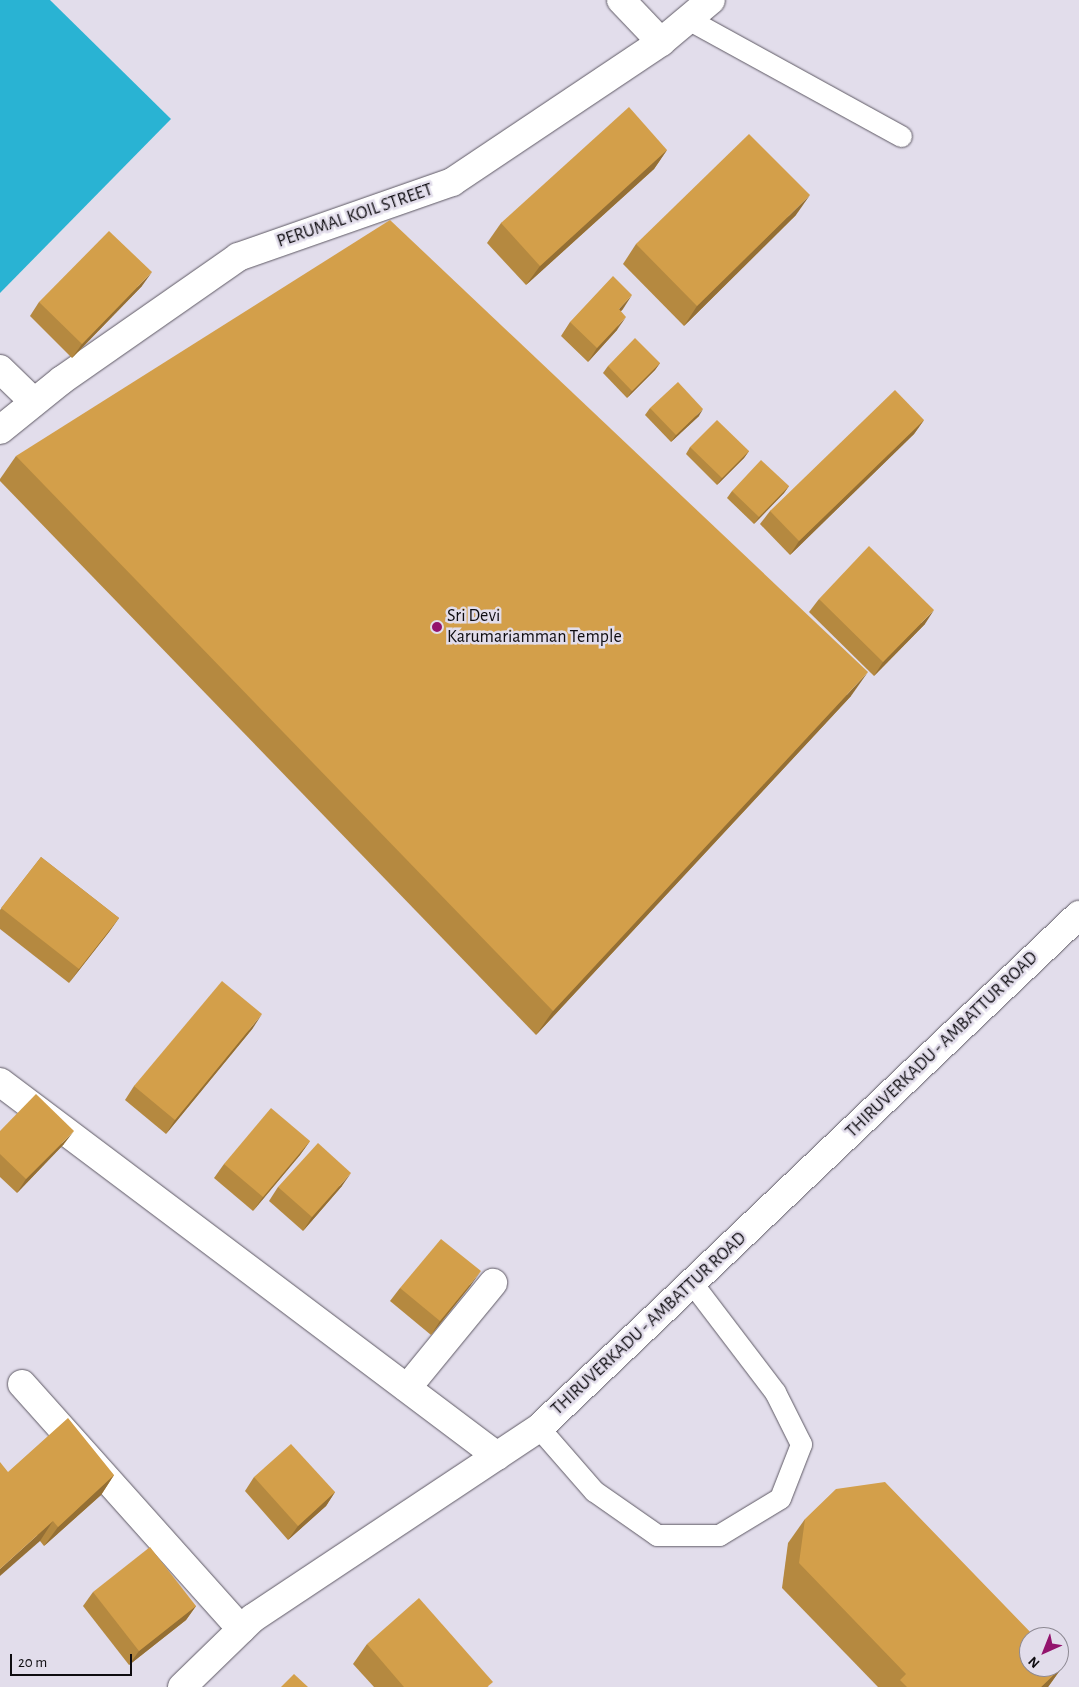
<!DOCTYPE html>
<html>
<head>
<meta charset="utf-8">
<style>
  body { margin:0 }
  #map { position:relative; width:1079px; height:1687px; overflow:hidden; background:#e2ddeb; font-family:"Alegreya Sans",sans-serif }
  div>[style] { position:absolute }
  .water>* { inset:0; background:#29b3d3 }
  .roads { filter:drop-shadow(0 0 1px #5e5964) drop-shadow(0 0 1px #5e5964) }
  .service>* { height:21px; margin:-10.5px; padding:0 10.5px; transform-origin:10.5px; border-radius:10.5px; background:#fff }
  .minor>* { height:28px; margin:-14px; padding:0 14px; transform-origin:14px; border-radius:14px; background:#fff }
  .tertiary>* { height:28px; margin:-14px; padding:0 14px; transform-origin:14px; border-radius:14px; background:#fff }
  .secondary>* { height:28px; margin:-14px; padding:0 14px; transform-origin:14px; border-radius:14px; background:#fff }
  .wall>* { inset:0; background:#b58940 }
  .shaded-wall>* { inset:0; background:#946f34 }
  .building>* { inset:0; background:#d39f4a }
  .dots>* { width:14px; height:14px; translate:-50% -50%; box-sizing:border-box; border:2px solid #e2ddeb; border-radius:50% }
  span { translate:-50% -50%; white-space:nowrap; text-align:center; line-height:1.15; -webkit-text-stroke:5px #e2ddeb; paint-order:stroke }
  .street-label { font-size:18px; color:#0e0c10 }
  .poi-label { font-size:18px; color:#0e0c10 }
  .left { translate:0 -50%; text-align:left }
  .north { position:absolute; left:1019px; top:1627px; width:50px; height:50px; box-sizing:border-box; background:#e2ddeb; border:1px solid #8d8993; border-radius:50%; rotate:224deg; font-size:14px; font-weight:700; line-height:20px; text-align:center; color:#0e0c10 }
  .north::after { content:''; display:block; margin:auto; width:18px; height:22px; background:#93136d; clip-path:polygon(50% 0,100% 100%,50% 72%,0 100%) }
  .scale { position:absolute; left:10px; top:1654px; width:122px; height:22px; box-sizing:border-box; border:2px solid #0e0c10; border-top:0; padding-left:6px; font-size:15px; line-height:18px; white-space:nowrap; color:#0e0c10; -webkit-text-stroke:4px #e2ddeb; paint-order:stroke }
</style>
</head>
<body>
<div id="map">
  <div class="water">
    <i style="clip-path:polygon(0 0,50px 0,171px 119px,0 293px)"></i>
  </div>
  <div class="roads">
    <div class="service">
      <i style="left:688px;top:19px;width:243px;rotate:28.8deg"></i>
      <i style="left:539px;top:1428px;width:84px;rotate:48.9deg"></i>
      <i style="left:594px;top:1491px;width:77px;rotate:34.9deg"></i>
      <i style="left:657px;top:1535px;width:62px"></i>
      <i style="left:719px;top:1535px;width:71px;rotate:-31.2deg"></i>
      <i style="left:780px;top:1498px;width:58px;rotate:-68.7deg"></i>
      <i style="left:801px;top:1444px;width:58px;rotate:-116.6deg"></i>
      <i style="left:775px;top:1392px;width:137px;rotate:-127.3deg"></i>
    </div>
    <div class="minor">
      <i style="left:621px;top:0;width:58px;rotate:46.4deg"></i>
      <i style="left:0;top:369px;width:47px;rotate:44.1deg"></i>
      <i style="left:0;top:1082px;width:622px;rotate:36.96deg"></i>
      <i style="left:22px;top:1384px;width:329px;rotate:48.2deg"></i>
      <i style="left:407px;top:1388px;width:136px;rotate:-50.7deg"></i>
    </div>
    <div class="tertiary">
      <i style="left:0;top:430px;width:80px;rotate:-38.9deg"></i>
      <i style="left:62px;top:380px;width:215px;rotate:-34.9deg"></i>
      <i style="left:238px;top:257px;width:227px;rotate:-19.3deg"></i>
      <i style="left:452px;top:182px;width:252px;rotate:-33.8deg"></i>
      <i style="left:661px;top:42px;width:65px;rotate:-40deg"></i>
    </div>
    <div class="secondary">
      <i style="left:182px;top:1687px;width:99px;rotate:-44.2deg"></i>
      <i style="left:253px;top:1618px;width:343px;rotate:-33.6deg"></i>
      <i style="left:539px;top:1428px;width:745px;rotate:-43.53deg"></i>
    </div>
  </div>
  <div class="wall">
    <i style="clip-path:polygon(667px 150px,654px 169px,526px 285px,487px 243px,501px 223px)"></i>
    <i style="clip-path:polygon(796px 215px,684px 326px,623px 264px,636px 244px)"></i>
    <i style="clip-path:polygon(142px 286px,72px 358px,30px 316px,39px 302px)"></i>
    <i style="clip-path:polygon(623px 309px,621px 311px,617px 330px,588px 362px,561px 336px,570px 322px)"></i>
    <i style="clip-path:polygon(660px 363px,655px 370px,627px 398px,603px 373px,608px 366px)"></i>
    <i style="clip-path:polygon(650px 408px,699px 416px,671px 442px,645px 415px)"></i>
    <i style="clip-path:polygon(924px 420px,914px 434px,790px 555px,760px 524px,770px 511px)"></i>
    <i style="clip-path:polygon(690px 447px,749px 451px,744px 458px,717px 485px,686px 454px)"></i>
    <i style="clip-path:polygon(16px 456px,851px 696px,536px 1035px,0 481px,0 479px)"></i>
    <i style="clip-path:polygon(789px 486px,784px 493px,754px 524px,727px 498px,732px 491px)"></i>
    <i style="clip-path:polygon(819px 599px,925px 624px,874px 676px,809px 612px)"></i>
    <i style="clip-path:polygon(41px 857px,119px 918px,109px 932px,69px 983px,0 929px,0 910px)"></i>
    <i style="clip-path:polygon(253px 1028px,166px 1134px,125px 1100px,134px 1086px)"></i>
    <i style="clip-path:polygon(0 1131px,64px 1144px,17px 1193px,0 1177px)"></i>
    <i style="clip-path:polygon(310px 1141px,300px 1155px,253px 1211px,214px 1178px,224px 1164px)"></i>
    <i style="clip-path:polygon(342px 1186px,303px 1231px,269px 1201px,278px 1187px)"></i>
    <i style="clip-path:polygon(471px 1285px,431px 1335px,390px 1301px,400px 1288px)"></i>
    <i style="clip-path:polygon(8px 1472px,114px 1475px,101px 1495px,44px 1546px,40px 1541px)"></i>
    <i style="clip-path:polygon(254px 1477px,335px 1492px,326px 1506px,288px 1540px,245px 1491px)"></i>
    <i style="clip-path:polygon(805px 1519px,1063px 1666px,1048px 1687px,878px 1687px,782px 1588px,788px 1543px)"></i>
    <i style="clip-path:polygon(93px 1592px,196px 1606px,186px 1620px,129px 1665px,83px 1606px)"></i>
    <i style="clip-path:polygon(367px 1644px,489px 1687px,374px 1687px,353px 1664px)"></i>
  </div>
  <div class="shaded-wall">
    <i style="clip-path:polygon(667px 150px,654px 169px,526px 285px,540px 266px)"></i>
    <i style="clip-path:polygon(810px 195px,796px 215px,684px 326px,697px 306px)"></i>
    <i style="clip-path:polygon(152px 272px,142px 286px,72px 358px,82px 344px)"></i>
    <i style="clip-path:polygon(632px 295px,623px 309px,609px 323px,619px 309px)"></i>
    <i style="clip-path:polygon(626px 317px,617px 330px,588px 362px,597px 348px)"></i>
    <i style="clip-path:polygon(660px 363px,655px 370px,627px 398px,632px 391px)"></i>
    <i style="clip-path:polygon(703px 409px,699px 416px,671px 442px,676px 435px)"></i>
    <i style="clip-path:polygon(924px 420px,914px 434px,790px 555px,799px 541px)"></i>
    <i style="clip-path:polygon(749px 451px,744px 458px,717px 485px,722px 478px)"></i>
    <i style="clip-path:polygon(789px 486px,784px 493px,754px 524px,759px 517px)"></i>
    <i style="clip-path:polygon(934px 610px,925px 624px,874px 676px,883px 662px)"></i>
    <i style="clip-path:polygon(868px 672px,851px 696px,536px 1035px,553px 1011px)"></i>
    <i style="clip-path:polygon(119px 918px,109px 932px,69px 983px,79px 969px)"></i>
    <i style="clip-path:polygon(262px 1014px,253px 1028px,166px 1134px,175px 1120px)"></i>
    <i style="clip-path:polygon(74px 1131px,64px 1144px,17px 1193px,26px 1179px)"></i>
    <i style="clip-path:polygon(310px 1141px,300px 1155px,253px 1211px,263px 1197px)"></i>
    <i style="clip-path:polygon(351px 1173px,342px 1186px,303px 1231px,312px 1217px)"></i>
    <i style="clip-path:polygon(481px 1271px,471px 1285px,431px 1335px,440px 1321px)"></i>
    <i style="clip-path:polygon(114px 1475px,101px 1495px,44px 1546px,58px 1527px)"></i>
    <i style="clip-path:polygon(335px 1492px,326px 1506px,288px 1540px,298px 1526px)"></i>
    <i style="clip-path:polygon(53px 1521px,40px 1541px,0 1576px,0 1569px)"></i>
    <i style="clip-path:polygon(196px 1606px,186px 1620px,129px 1665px,139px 1651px)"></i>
    <i style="clip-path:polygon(1063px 1666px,1048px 1687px,1041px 1687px)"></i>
  </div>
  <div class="building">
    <i style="clip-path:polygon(629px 107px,667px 150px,540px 266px,501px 223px)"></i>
    <i style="clip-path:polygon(749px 134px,810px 195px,697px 306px,636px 244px)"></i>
    <i style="clip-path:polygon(390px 220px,868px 672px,553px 1011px,16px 456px)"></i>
    <i style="clip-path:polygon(109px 231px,152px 272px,82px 344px,39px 302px)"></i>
    <i style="clip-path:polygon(613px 276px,632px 295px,619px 309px,626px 317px,597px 348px,570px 322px)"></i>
    <i style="clip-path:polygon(635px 338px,660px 363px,632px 391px,608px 366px)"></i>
    <i style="clip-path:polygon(678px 382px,703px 409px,676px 435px,650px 408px)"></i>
    <i style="clip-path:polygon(895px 390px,924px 420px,799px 541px,770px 511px)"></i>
    <i style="clip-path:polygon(717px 420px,749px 451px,722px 478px,690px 447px)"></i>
    <i style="clip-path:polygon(761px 460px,789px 486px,759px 517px,732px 491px)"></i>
    <i style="clip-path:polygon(869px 546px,934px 610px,883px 662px,819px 599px)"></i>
    <i style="clip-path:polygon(41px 857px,119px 918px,79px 969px,1px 908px)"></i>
    <i style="clip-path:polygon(222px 981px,262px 1014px,175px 1120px,134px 1086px)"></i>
    <i style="clip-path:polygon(36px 1094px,74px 1131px,26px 1179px,0 1154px,0 1131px)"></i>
    <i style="clip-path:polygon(271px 1108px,310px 1141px,263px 1197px,224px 1164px)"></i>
    <i style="clip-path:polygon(318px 1143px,351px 1173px,312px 1217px,278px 1187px)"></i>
    <i style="clip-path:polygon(441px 1239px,481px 1271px,440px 1321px,400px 1288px)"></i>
    <i style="clip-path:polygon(68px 1418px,114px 1475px,58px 1527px,53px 1521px,0 1569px,0 1462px,8px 1472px)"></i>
    <i style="clip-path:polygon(291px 1444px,335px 1492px,298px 1526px,254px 1477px)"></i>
    <i style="clip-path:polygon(885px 1482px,1035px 1637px,1029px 1637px,1029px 1667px,1059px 1667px,1059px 1661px,1063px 1666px,1041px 1687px,907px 1687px,900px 1680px,906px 1674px,799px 1563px,805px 1519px,836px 1489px)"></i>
    <i style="clip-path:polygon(150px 1547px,196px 1606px,139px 1651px,93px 1592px)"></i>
    <i style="clip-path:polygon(419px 1598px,493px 1682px,487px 1687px,404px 1687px,367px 1644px)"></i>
    <i style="clip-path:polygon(294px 1674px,308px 1687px,281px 1687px)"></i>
  </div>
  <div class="dots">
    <i style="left:437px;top:627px;background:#93136d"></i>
  </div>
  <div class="street-label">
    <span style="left:355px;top:216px;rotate:-19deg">PERUMAL KOIL STREET</span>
    <span style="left:942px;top:1045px;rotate:-44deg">THIRUVERKADU - AMBATTUR ROAD</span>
    <span style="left:649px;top:1324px;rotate:-43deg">THIRUVERKADU - AMBATTUR ROAD</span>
  </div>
  <div class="poi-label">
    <span class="left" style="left:447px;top:627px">Sri Devi<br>Karumariamman Temple</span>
  </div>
  <div class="north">N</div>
  <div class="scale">20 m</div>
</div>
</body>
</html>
